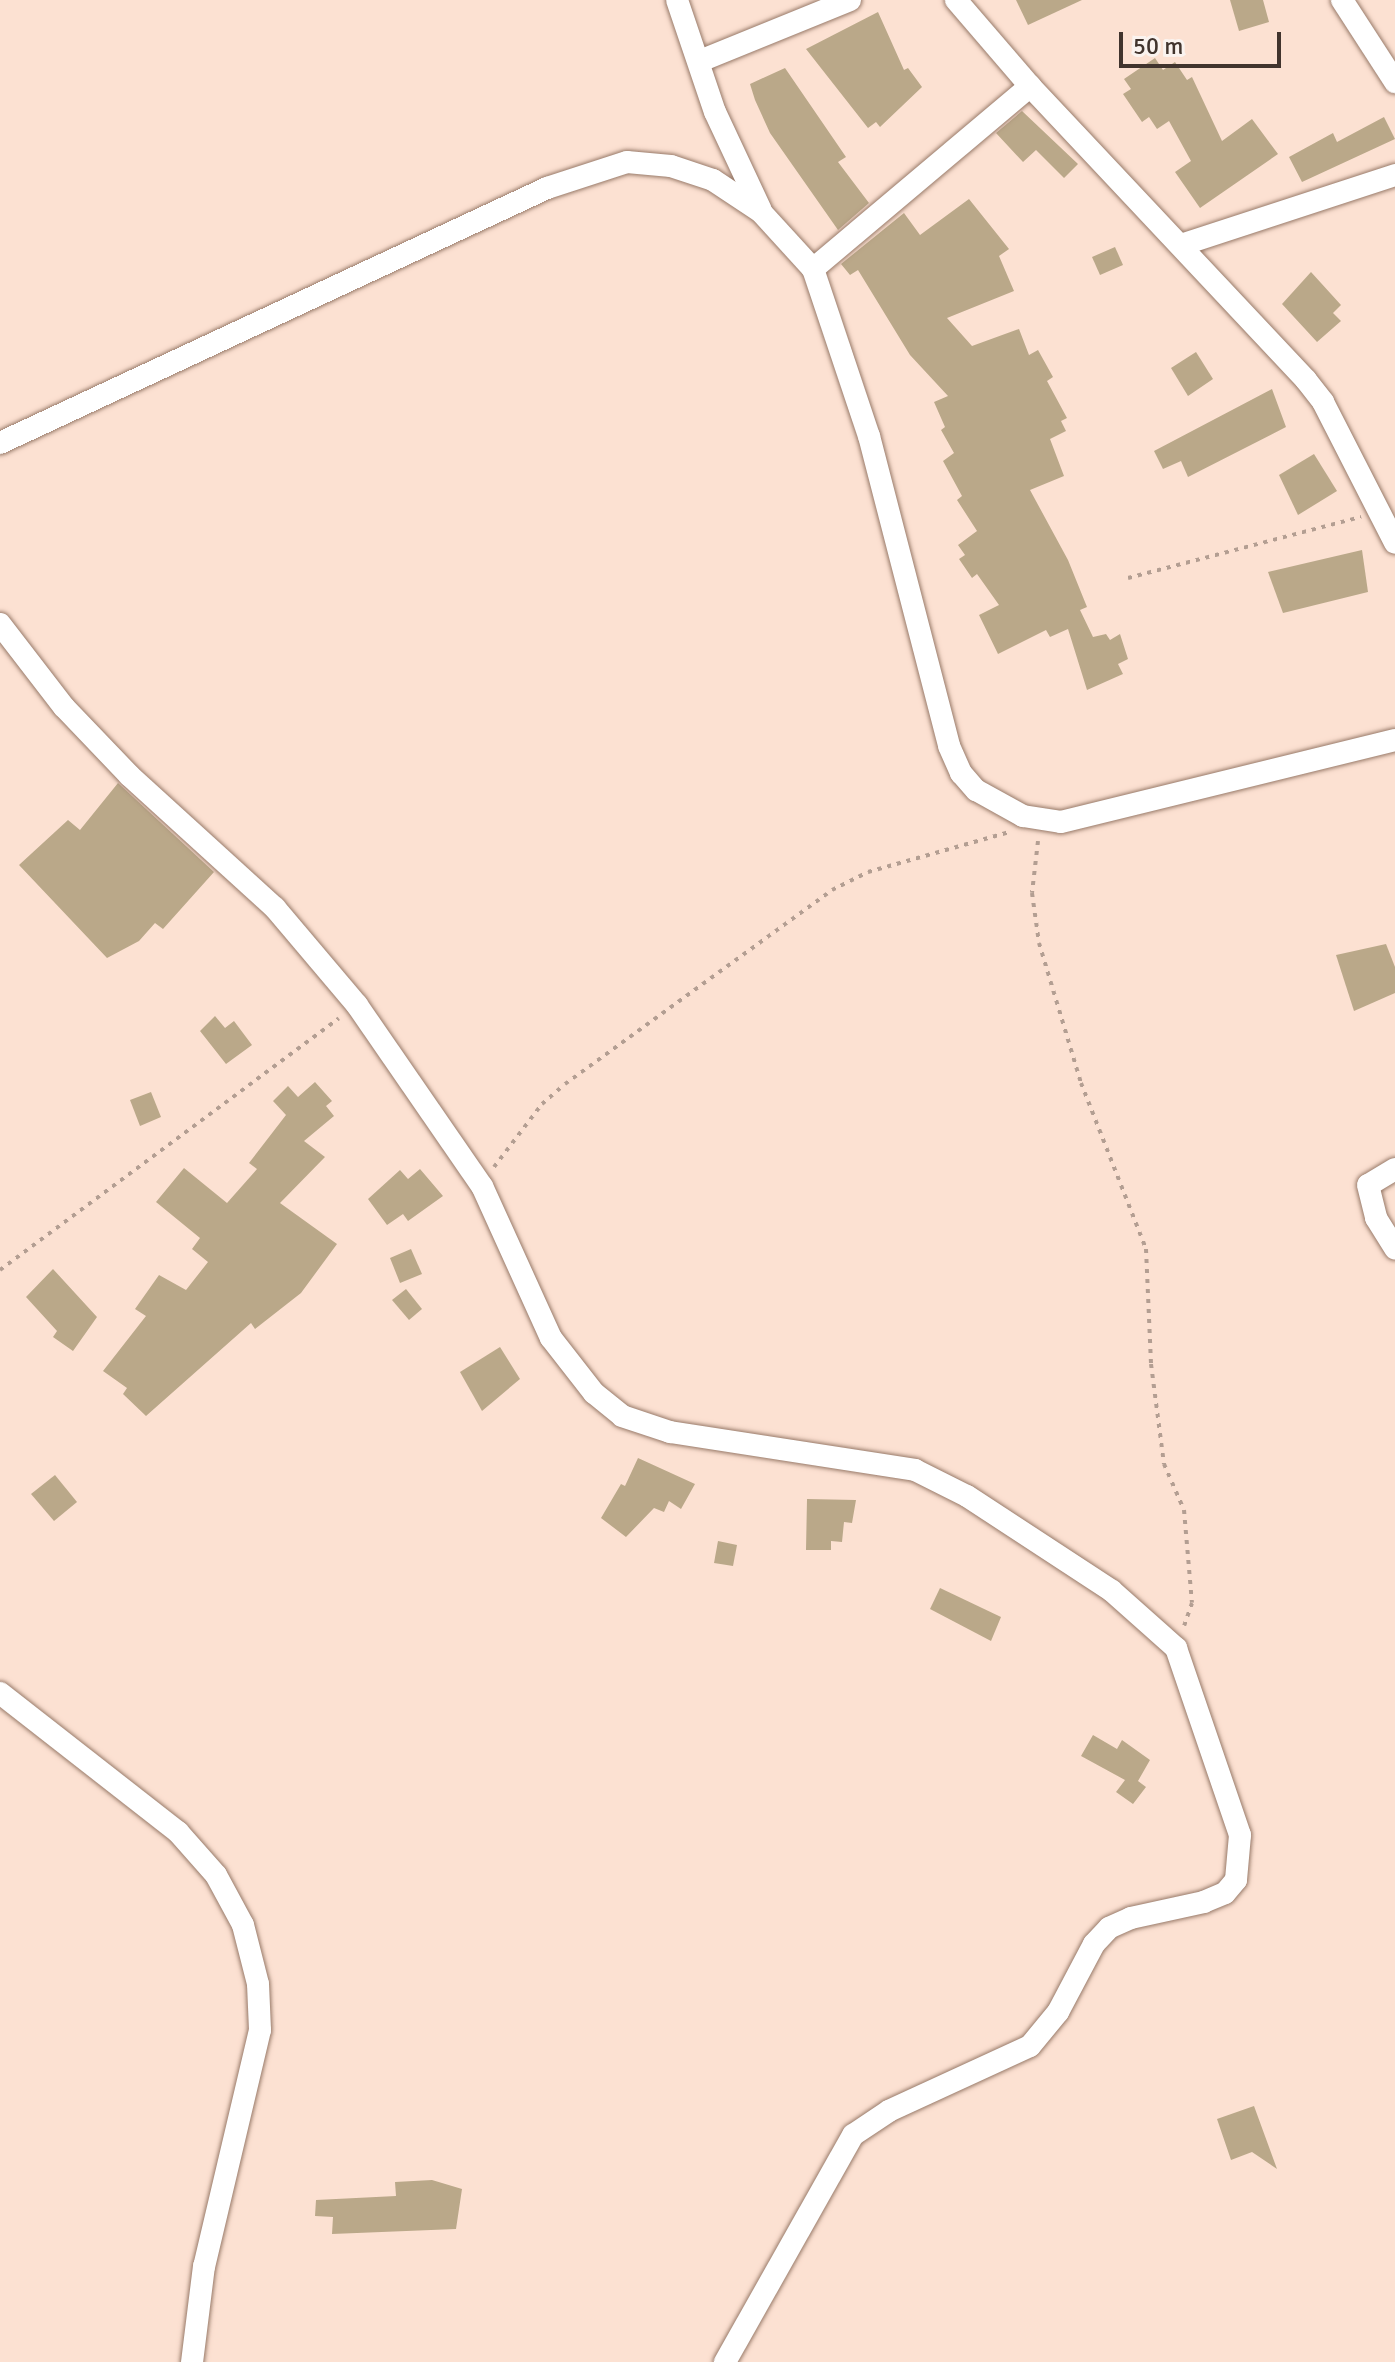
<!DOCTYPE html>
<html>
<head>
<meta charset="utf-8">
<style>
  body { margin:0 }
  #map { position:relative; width:1395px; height:2362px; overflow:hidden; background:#fce1d2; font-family:Signika,sans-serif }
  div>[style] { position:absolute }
  .building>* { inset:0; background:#baa889 }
  .path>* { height:4px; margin-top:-2px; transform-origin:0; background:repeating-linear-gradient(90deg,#b39e92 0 4px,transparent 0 10px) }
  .roads { filter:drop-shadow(0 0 2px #987a69) drop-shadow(0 0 2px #987a69) }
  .minor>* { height:22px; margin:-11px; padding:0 11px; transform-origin:11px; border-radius:11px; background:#fff }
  span { translate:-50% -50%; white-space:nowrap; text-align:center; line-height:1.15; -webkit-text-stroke:6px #faf3ef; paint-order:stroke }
  .scale { position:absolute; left:1119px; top:32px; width:162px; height:36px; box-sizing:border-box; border:4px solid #41342d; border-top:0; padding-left:10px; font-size:24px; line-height:28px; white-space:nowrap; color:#41342d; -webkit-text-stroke:6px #faf3ef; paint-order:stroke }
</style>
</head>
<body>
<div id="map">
  <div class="building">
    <i style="clip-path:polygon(1016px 0,1082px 0,1028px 25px)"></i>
    <i style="clip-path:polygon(1230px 0,1263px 0,1269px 22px,1239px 31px)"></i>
    <i style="clip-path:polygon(878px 12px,904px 70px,908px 68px,922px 87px,880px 127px,876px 122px,868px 128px,806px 49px)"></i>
    <i style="clip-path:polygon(1155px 58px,1163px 70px,1175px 62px,1187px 80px,1192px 77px,1222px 141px,1252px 119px,1278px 154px,1200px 208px,1175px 172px,1191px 161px,1169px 121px,1157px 129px,1149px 117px,1142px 122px,1123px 94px,1131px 89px,1124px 79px)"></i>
    <i style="clip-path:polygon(785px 68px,846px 157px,838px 162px,869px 203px,838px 230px,770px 133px,755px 100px,750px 84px)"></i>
    <i style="clip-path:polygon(1022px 111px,1078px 164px,1064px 178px,1036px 150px,1023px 162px,996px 133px)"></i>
    <i style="clip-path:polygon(1384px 117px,1395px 139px,1302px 182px,1289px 157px,1333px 133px,1337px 142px)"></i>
    <i style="clip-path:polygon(969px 199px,1009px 249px,999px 256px,1014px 291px,947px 318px,972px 346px,1019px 329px,1029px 355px,1038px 350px,1053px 377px,1047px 381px,1067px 418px,1061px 421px,1066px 431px,1050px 439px,1064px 476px,1030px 490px,1068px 560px,1087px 607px,1080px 610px,1093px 637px,1106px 634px,1110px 640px,1120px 634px,1128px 659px,1118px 664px,1123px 674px,1087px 690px,1068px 629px,1050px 637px,1046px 630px,998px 654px,979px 615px,999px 605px,977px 574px,972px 578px,959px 559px,965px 555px,958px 545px,977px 531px,957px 500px,962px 496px,943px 461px,954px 453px,941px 430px,945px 427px,934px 402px,948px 396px,910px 355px,858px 270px,850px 275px,841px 264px,904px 213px,920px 235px)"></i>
    <i style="clip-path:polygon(1115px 247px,1123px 265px,1100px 275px,1092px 257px)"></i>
    <i style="clip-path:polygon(1311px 272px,1341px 305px,1333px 313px,1341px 321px,1317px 342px,1282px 304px)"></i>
    <i style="clip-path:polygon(1196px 352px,1213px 379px,1188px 396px,1171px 368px)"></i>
    <i style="clip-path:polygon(1272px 389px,1286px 427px,1188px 477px,1181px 461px,1163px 469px,1154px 451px)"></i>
    <i style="clip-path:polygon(1314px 454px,1337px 491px,1298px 515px,1279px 475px)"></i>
    <i style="clip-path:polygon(1362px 550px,1368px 592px,1283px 613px,1268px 572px)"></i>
    <i style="clip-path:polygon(118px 783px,214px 872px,163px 929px,155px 923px,139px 941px,107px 958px,19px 865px,68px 820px,80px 830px)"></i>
    <i style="clip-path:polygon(1386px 944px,1395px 967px,1395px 993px,1354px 1011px,1336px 955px)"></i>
    <i style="clip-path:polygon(215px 1016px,225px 1028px,234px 1021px,252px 1045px,226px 1064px,200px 1031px)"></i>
    <i style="clip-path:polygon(315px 1082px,332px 1101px,326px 1106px,334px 1116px,304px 1141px,325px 1157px,280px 1203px,337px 1244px,301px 1293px,255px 1329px,251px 1323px,146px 1416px,123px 1394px,127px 1388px,103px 1371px,146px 1316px,135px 1309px,159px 1275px,186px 1290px,208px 1262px,192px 1249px,200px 1238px,156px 1202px,184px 1168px,227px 1203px,257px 1169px,249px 1163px,286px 1115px,273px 1101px,288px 1086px,298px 1097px)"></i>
    <i style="clip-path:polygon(151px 1092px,161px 1117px,140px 1126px,130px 1100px)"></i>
    <i style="clip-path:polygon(420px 1169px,443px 1196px,408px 1221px,403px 1214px,387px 1225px,368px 1199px,400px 1170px,408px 1179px)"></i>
    <i style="clip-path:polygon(411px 1249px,422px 1274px,400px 1283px,390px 1258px)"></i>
    <i style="clip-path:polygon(53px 1269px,97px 1317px,73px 1351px,53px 1337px,57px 1331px,26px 1297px)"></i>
    <i style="clip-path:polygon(406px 1289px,422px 1309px,409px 1320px,392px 1300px)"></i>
    <i style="clip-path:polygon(500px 1347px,520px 1379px,482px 1411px,460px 1372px)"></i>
    <i style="clip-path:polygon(638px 1458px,695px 1484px,681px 1509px,669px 1501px,664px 1512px,654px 1508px,626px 1537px,601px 1518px,621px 1484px,625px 1486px)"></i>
    <i style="clip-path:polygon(55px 1475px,77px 1502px,54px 1521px,31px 1494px)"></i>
    <i style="clip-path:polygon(807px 1499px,856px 1500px,852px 1523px,844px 1522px,842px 1542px,831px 1541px,831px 1550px,806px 1550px)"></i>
    <i style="clip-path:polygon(718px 1541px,737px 1545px,733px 1566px,714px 1563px)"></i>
    <i style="clip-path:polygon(940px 1588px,1001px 1617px,991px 1641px,930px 1609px)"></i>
    <i style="clip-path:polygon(1093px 1735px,1117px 1749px,1122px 1740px,1150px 1760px,1138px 1781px,1146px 1787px,1133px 1804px,1116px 1792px,1125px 1780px,1081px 1756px)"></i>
    <i style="clip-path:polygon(1254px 2106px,1277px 2169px,1252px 2152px,1231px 2160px,1217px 2119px)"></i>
    <i style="clip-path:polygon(432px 2180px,462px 2189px,456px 2229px,332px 2234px,333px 2217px,315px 2216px,316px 2200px,396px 2196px,395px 2182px)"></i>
  </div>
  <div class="path">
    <i style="left:1128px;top:578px;width:241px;rotate:-14.7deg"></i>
    <i style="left:1038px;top:841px;width:52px;rotate:96.6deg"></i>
    <i style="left:1032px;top:893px;width:50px;rotate:82deg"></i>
    <i style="left:1039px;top:943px;width:146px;rotate:73.3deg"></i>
    <i style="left:1081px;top:1083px;width:178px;rotate:68.6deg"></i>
    <i style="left:1146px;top:1249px;width:115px;rotate:87.5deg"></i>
    <i style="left:1151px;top:1364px;width:101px;rotate:82.6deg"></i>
    <i style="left:1164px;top:1464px;width:50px;rotate:66.5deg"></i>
    <i style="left:1184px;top:1510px;width:93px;rotate:85.1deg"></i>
    <i style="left:1192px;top:1603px;width:24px;rotate:109deg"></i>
    <i style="left:494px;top:1167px;width:79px;rotate:-52.7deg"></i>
    <i style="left:542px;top:1104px;width:30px;rotate:-41deg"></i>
    <i style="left:565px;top:1084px;width:330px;rotate:-36deg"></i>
    <i style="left:832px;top:890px;width:40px;rotate:-26.6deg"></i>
    <i style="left:868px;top:872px;width:147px;rotate:-15.8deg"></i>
    <i style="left:0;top:1270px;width:422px;rotate:-36.6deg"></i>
  </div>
  <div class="roads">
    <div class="minor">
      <i style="left:677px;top:0;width:118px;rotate:71.3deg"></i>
      <i style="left:715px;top:112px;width:108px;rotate:64.9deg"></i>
      <i style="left:956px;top:0;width:113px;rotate:49.3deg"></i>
      <i style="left:1030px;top:86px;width:403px;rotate:46.8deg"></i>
      <i style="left:1306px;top:380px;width:28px;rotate:52deg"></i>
      <i style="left:1323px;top:402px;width:158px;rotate:62.9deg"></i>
      <i style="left:1342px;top:0;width:98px;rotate:57.1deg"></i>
      <i style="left:700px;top:61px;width:162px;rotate:-22.1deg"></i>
      <i style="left:1181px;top:245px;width:225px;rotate:-18.1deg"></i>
      <i style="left:813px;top:269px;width:284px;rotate:-40.1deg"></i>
      <i style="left:0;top:443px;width:604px;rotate:-24.99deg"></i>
      <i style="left:547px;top:188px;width:84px;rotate:-18deg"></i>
      <i style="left:627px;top:162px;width:44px;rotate:5.2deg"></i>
      <i style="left:671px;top:166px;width:44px;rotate:18.4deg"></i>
      <i style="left:713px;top:180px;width:58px;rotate:33.7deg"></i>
      <i style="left:761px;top:212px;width:77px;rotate:47.6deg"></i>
      <i style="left:813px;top:269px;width:176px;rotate:71.5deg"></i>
      <i style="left:869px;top:436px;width:320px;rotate:75.5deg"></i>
      <i style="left:949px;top:746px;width:30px;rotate:66deg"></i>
      <i style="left:961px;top:773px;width:23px;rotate:49deg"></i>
      <i style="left:976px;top:790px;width:54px;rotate:29deg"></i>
      <i style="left:1023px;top:816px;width:38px;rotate:9deg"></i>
      <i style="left:1061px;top:822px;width:344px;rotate:-13.8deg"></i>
      <i style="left:0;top:624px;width:105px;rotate:52.4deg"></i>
      <i style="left:64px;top:707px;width:95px;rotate:46.3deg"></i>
      <i style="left:130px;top:776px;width:196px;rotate:42.3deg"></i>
      <i style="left:275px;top:908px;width:127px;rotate:49.8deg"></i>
      <i style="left:357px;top:1005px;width:220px;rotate:55.4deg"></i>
      <i style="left:482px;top:1186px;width:167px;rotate:65.6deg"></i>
      <i style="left:551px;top:1338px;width:70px;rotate:52deg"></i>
      <i style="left:594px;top:1393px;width:36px;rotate:39deg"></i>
      <i style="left:622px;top:1416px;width:51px;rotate:18.4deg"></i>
      <i style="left:670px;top:1432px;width:248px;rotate:8.8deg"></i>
      <i style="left:915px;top:1470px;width:58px;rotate:26.6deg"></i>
      <i style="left:967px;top:1496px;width:173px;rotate:33.2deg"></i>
      <i style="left:1112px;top:1591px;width:86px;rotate:41.7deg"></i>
      <i style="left:1176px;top:1648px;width:198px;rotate:71.1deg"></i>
      <i style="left:1240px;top:1835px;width:45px;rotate:95.1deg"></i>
      <i style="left:1236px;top:1880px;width:17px;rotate:130deg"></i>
      <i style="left:1225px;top:1893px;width:23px;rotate:157deg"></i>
      <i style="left:1204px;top:1902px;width:75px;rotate:167.6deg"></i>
      <i style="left:1131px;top:1918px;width:24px;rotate:156deg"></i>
      <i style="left:1109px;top:1928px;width:22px;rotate:133deg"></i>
      <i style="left:1094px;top:1944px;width:77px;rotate:117.9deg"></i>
      <i style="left:1058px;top:2012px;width:44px;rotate:129.5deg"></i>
      <i style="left:1030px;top:2046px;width:155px;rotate:155.3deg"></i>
      <i style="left:889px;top:2111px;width:43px;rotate:146.3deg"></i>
      <i style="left:853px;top:2135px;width:261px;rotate:119.4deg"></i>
      <i style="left:1395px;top:1169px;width:31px;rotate:149deg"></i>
      <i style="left:1368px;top:1185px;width:34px;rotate:76deg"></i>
      <i style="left:1376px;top:1218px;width:36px;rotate:58deg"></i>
      <i style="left:0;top:1693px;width:226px;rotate:38deg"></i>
      <i style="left:178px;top:1832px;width:57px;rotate:48.5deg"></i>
      <i style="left:216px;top:1875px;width:57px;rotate:61.6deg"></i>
      <i style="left:243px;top:1925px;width:61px;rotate:75.7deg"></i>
      <i style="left:258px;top:1984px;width:46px;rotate:87.5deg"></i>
      <i style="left:260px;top:2030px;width:243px;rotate:103.3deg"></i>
      <i style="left:204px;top:2266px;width:97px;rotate:97.1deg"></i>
    </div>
  </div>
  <div class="scale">50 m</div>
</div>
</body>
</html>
